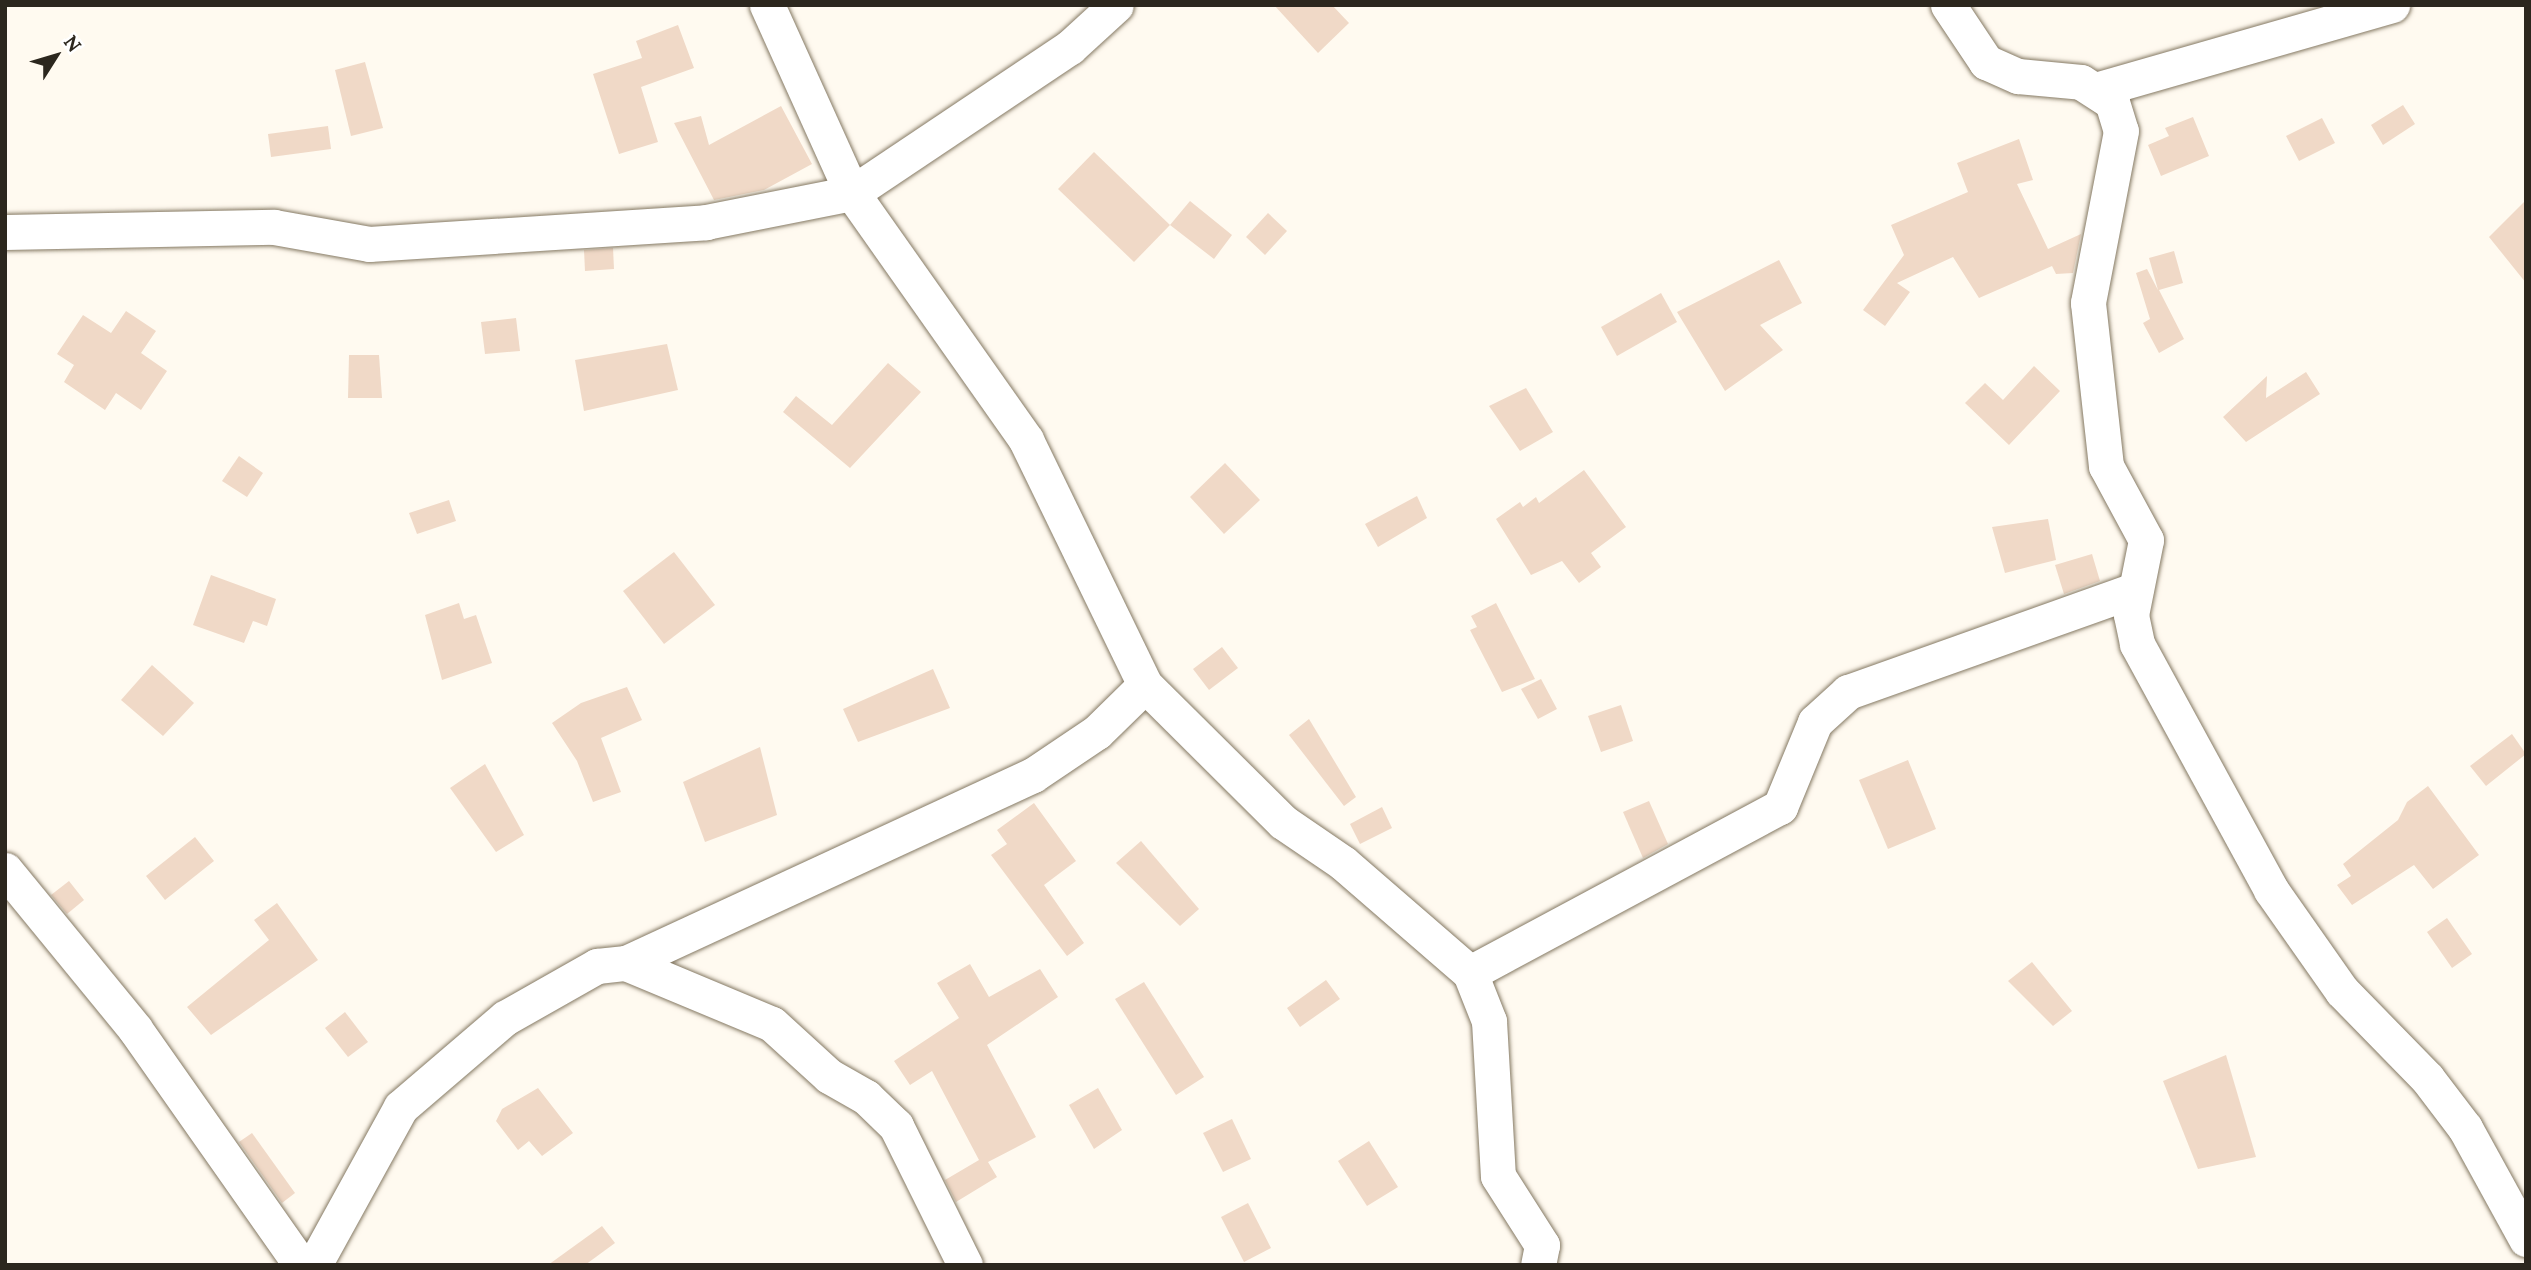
<!DOCTYPE html>
<html>
<head>
<meta charset="utf-8">
<style>
  body { margin:0 }
  #map { position:relative; width:2531px; height:1270px; overflow:hidden; background:#fffaf0; font-family:Lora,serif }
  div>[style] { position:absolute }
  .building>* { inset:0; background:#f0d9c7 }
  .roads { filter:drop-shadow(0 0 2px #857963) drop-shadow(0 0 2px #857963) }
  .minor>* { height:35px; margin:-17.5px; padding:0 17.5px; transform-origin:17.5px; border-radius:17.5px; background:#fff }
  span { translate:-50% -50%; white-space:nowrap; text-align:center; line-height:1.15; -webkit-text-stroke:6px #fff; paint-order:stroke }
  .frame { position:absolute; inset:0; border:7px solid #2c271e; pointer-events:none }
  .north { position:absolute; left:21px; top:21px; width:70px; height:70px; -webkit-text-stroke:5px #fff; paint-order:stroke; rotate:53deg; font-size:19px; font-weight:700; line-height:28px; text-align:center; color:#2c271e }
  .north::after { content:''; display:block; margin:auto; width:24px; height:32px; background:#2c271e; clip-path:polygon(50% 0,100% 100%,50% 72%,0 100%) }
</style>
</head>
<body>
<div id="map">
  <div class="building">
    <i style="clip-path:polygon(1274px 5px,1332px 5px,1349px 23px,1318px 53px)"></i>
    <i style="clip-path:polygon(678px 25px,694px 68px,641px 87px,658px 142px,619px 154px,593px 74px,642px 58px,636px 41px)"></i>
    <i style="clip-path:polygon(365px 62px,383px 128px,351px 136px,335px 70px)"></i>
    <i style="clip-path:polygon(2403px 105px,2415px 124px,2383px 145px,2371px 125px)"></i>
    <i style="clip-path:polygon(781px 106px,812px 164px,764px 190px,714px 200px,674px 123px,701px 116px,709px 145px)"></i>
    <i style="clip-path:polygon(2193px 117px,2209px 156px,2161px 176px,2148px 145px,2169px 136px,2165px 128px)"></i>
    <i style="clip-path:polygon(2322px 118px,2335px 143px,2299px 161px,2286px 136px)"></i>
    <i style="clip-path:polygon(328px 126px,331px 149px,271px 157px,268px 134px)"></i>
    <i style="clip-path:polygon(2019px 139px,2033px 180px,2017px 184px,2048px 249px,2081px 234px,2073px 273px,2056px 274px,2052px 266px,1979px 298px,1953px 257px,1897px 283px,1910px 292px,1885px 326px,1863px 310px,1904px 255px,1891px 225px,1968px 192px,1957px 163px)"></i>
    <i style="clip-path:polygon(1094px 152px,1170px 225px,1134px 262px,1058px 189px)"></i>
    <i style="clip-path:polygon(2526px 200px,2526px 283px,2489px 237px)"></i>
    <i style="clip-path:polygon(1190px 201px,1232px 235px,1214px 259px,1170px 225px)"></i>
    <i style="clip-path:polygon(1268px 213px,1287px 231px,1265px 255px,1246px 237px)"></i>
    <i style="clip-path:polygon(613px 248px,614px 269px,585px 271px,584px 250px)"></i>
    <i style="clip-path:polygon(2174px 251px,2183px 283px,2159px 290px,2184px 339px,2159px 353px,2143px 323px,2150px 319px,2136px 273px,2147px 269px,2158px 290px,2149px 258px)"></i>
    <i style="clip-path:polygon(1779px 260px,1802px 303px,1760px 325px,1783px 350px,1725px 391px,1677px 312px)"></i>
    <i style="clip-path:polygon(1661px 293px,1677px 322px,1617px 356px,1601px 327px)"></i>
    <i style="clip-path:polygon(126px 311px,156px 331px,141px 353px,167px 371px,141px 410px,116px 393px,105px 410px,64px 382px,74px 365px,57px 354px,83px 315px,111px 333px)"></i>
    <i style="clip-path:polygon(516px 318px,520px 351px,485px 354px,481px 322px)"></i>
    <i style="clip-path:polygon(667px 344px,678px 390px,584px 411px,575px 360px)"></i>
    <i style="clip-path:polygon(349px 355px,379px 355px,382px 398px,348px 398px)"></i>
    <i style="clip-path:polygon(888px 363px,921px 392px,850px 468px,783px 412px,796px 396px,832px 425px)"></i>
    <i style="clip-path:polygon(2034px 366px,2060px 391px,2009px 445px,1965px 403px,1985px 383px,2003px 400px)"></i>
    <i style="clip-path:polygon(2306px 372px,2320px 394px,2246px 442px,2223px 417px,2267px 376px,2266px 398px)"></i>
    <i style="clip-path:polygon(1526px 388px,1553px 432px,1520px 451px,1489px 406px)"></i>
    <i style="clip-path:polygon(239px 456px,263px 473px,247px 497px,222px 481px)"></i>
    <i style="clip-path:polygon(1225px 463px,1260px 500px,1224px 534px,1190px 497px)"></i>
    <i style="clip-path:polygon(1584px 470px,1626px 527px,1591px 553px,1601px 567px,1579px 583px,1562px 561px,1531px 575px,1496px 519px,1520px 502px,1523px 507px,1536px 497px,1539px 503px)"></i>
    <i style="clip-path:polygon(1417px 496px,1427px 518px,1378px 547px,1365px 524px)"></i>
    <i style="clip-path:polygon(449px 500px,456px 521px,417px 534px,409px 513px)"></i>
    <i style="clip-path:polygon(2048px 519px,2056px 560px,2005px 573px,1992px 527px)"></i>
    <i style="clip-path:polygon(674px 552px,715px 605px,664px 644px,623px 591px)"></i>
    <i style="clip-path:polygon(2092px 554px,2100px 581px,2064px 594px,2055px 565px)"></i>
    <i style="clip-path:polygon(211px 575px,276px 599px,267px 626px,253px 621px,244px 643px,193px 625px)"></i>
    <i style="clip-path:polygon(459px 603px,464px 619px,476px 615px,492px 663px,442px 680px,425px 615px)"></i>
    <i style="clip-path:polygon(1496px 603px,1535px 679px,1502px 692px,1470px 630px,1477px 627px,1471px 616px)"></i>
    <i style="clip-path:polygon(1222px 647px,1238px 668px,1209px 690px,1193px 669px)"></i>
    <i style="clip-path:polygon(152px 665px,194px 703px,163px 736px,121px 700px)"></i>
    <i style="clip-path:polygon(933px 669px,950px 708px,858px 742px,843px 709px)"></i>
    <i style="clip-path:polygon(1541px 679px,1557px 709px,1538px 719px,1521px 689px)"></i>
    <i style="clip-path:polygon(627px 687px,642px 720px,601px 738px,621px 792px,593px 802px,577px 761px,552px 723px,581px 703px)"></i>
    <i style="clip-path:polygon(1621px 705px,1633px 741px,1601px 752px,1588px 716px)"></i>
    <i style="clip-path:polygon(1309px 719px,1356px 797px,1344px 806px,1289px 735px)"></i>
    <i style="clip-path:polygon(2512px 734px,2526px 754px,2486px 786px,2470px 766px)"></i>
    <i style="clip-path:polygon(760px 747px,777px 815px,705px 842px,683px 782px)"></i>
    <i style="clip-path:polygon(1908px 760px,1936px 829px,1888px 849px,1859px 780px)"></i>
    <i style="clip-path:polygon(485px 764px,524px 835px,496px 852px,450px 788px)"></i>
    <i style="clip-path:polygon(2428px 786px,2479px 855px,2433px 889px,2414px 865px,2352px 905px,2337px 885px,2351px 876px,2343px 864px,2398px 820px,2407px 802px)"></i>
    <i style="clip-path:polygon(1649px 801px,1668px 844px,1643px 858px,1623px 812px)"></i>
    <i style="clip-path:polygon(1034px 803px,1076px 861px,1044px 885px,1084px 943px,1067px 956px,991px 855px,1007px 844px,997px 830px)"></i>
    <i style="clip-path:polygon(1382px 807px,1392px 828px,1360px 844px,1350px 824px)"></i>
    <i style="clip-path:polygon(195px 837px,214px 861px,165px 900px,146px 876px)"></i>
    <i style="clip-path:polygon(1141px 841px,1199px 909px,1180px 926px,1116px 863px)"></i>
    <i style="clip-path:polygon(69px 881px,84px 900px,67px 914px,51px 895px)"></i>
    <i style="clip-path:polygon(277px 903px,318px 960px,211px 1035px,187px 1007px,269px 940px,254px 920px)"></i>
    <i style="clip-path:polygon(2447px 918px,2472px 954px,2452px 968px,2427px 932px)"></i>
    <i style="clip-path:polygon(2032px 962px,2072px 1011px,2053px 1026px,2008px 981px)"></i>
    <i style="clip-path:polygon(970px 964px,989px 997px,1040px 969px,1058px 997px,987px 1045px,1036px 1137px,988px 1162px,997px 1177px,956px 1202px,945px 1180px,979px 1160px,932px 1071px,910px 1085px,894px 1061px,959px 1018px,937px 983px)"></i>
    <i style="clip-path:polygon(1326px 980px,1340px 999px,1300px 1027px,1287px 1008px)"></i>
    <i style="clip-path:polygon(1144px 982px,1204px 1077px,1176px 1095px,1115px 999px)"></i>
    <i style="clip-path:polygon(345px 1012px,368px 1042px,348px 1057px,325px 1028px)"></i>
    <i style="clip-path:polygon(2226px 1055px,2256px 1157px,2198px 1169px,2163px 1081px)"></i>
    <i style="clip-path:polygon(538px 1088px,573px 1133px,542px 1156px,529px 1141px,518px 1150px,496px 1121px,502px 1109px)"></i>
    <i style="clip-path:polygon(1098px 1088px,1122px 1130px,1094px 1149px,1069px 1105px)"></i>
    <i style="clip-path:polygon(1232px 1119px,1251px 1159px,1223px 1172px,1203px 1133px)"></i>
    <i style="clip-path:polygon(252px 1133px,295px 1193px,282px 1203px,239px 1142px)"></i>
    <i style="clip-path:polygon(1369px 1141px,1398px 1187px,1367px 1206px,1338px 1161px)"></i>
    <i style="clip-path:polygon(1248px 1203px,1271px 1248px,1244px 1262px,1221px 1217px)"></i>
    <i style="clip-path:polygon(602px 1226px,615px 1243px,585px 1265px,548px 1265px)"></i>
  </div>
  <div class="roads">
    <div class="minor">
      <i style="left:767px;top:5px;width:206px;rotate:65.7deg"></i>
      <i style="left:852px;top:193px;width:302px;rotate:54.8deg"></i>
      <i style="left:1026px;top:440px;width:272px;rotate:64.1deg"></i>
      <i style="left:1145px;top:685px;width:194px;rotate:44.8deg"></i>
      <i style="left:1283px;top:822px;width:73px;rotate:34.3deg"></i>
      <i style="left:1343px;top:863px;width:168px;rotate:40.9deg"></i>
      <i style="left:1470px;top:973px;width:52px;rotate:68.4deg"></i>
      <i style="left:1489px;top:1021px;width:155px;rotate:86.7deg"></i>
      <i style="left:1498px;top:1176px;width:82px;rotate:57.5deg"></i>
      <i style="left:1542px;top:1245px;width:20px;rotate:101deg"></i>
      <i style="left:1948px;top:5px;width:69px;rotate:56.3deg"></i>
      <i style="left:1986px;top:62px;width:35px;rotate:24deg"></i>
      <i style="left:2018px;top:76px;width:63px;rotate:5.4deg"></i>
      <i style="left:2081px;top:82px;width:37px;rotate:33deg"></i>
      <i style="left:2112px;top:102px;width:30px;rotate:73deg"></i>
      <i style="left:2121px;top:131px;width:175px;rotate:100.9deg"></i>
      <i style="left:2088px;top:303px;width:164px;rotate:83.7deg"></i>
      <i style="left:2106px;top:466px;width:84px;rotate:61.6deg"></i>
      <i style="left:2146px;top:540px;width:76px;rotate:101.3deg"></i>
      <i style="left:2131px;top:615px;width:30px;rotate:78deg"></i>
      <i style="left:2137px;top:644px;width:280px;rotate:61.4deg"></i>
      <i style="left:2271px;top:890px;width:123px;rotate:54.9deg"></i>
      <i style="left:2342px;top:991px;width:122px;rotate:45.7deg"></i>
      <i style="left:2427px;top:1078px;width:63px;rotate:52.8deg"></i>
      <i style="left:2465px;top:1128px;width:127px;rotate:61.2deg"></i>
      <i style="left:2099px;top:89px;width:305px;rotate:-16deg"></i>
      <i style="left:5px;top:232px;width:269px;rotate:-1.1deg"></i>
      <i style="left:274px;top:227px;width:97px;rotate:10.1deg"></i>
      <i style="left:369px;top:244px;width:338px;rotate:-3.7deg"></i>
      <i style="left:706px;top:222px;width:149px;rotate:-11.2deg"></i>
      <i style="left:852px;top:193px;width:262px;rotate:-33.8deg"></i>
      <i style="left:1070px;top:47px;width:62px;rotate:-42.4deg"></i>
      <i style="left:5px;top:870px;width:205px;rotate:50.7deg"></i>
      <i style="left:135px;top:1029px;width:289px;rotate:54.9deg"></i>
      <i style="left:626px;top:963px;width:158px;rotate:22.7deg"></i>
      <i style="left:772px;top:1024px;width:77px;rotate:42.4deg"></i>
      <i style="left:829px;top:1076px;width:43px;rotate:29.6deg"></i>
      <i style="left:866px;top:1097px;width:42px;rotate:44deg"></i>
      <i style="left:896px;top:1126px;width:155px;rotate:63.6deg"></i>
      <i style="left:1470px;top:973px;width:352px;rotate:-28.2deg"></i>
      <i style="left:1780px;top:807px;width:92px;rotate:-67.6deg"></i>
      <i style="left:1815px;top:722px;width:45px;rotate:-42.3deg"></i>
      <i style="left:1848px;top:692px;width:305px;rotate:-19.6deg"></i>
      <i style="left:314px;top:1265px;width:180px;rotate:-61.2deg"></i>
      <i style="left:401px;top:1107px;width:137px;rotate:-40.6deg"></i>
      <i style="left:505px;top:1018px;width:106px;rotate:-29.5deg"></i>
      <i style="left:597px;top:966px;width:29px;rotate:-6deg"></i>
      <i style="left:626px;top:963px;width:448px;rotate:-24.8deg"></i>
      <i style="left:1033px;top:775px;width:77px;rotate:-33.9deg"></i>
      <i style="left:1097px;top:732px;width:67px;rotate:-44.4deg"></i>
    </div>
  </div>
  <div class="frame"></div>
  <div class="north">N</div>
</div>
</body>
</html>
